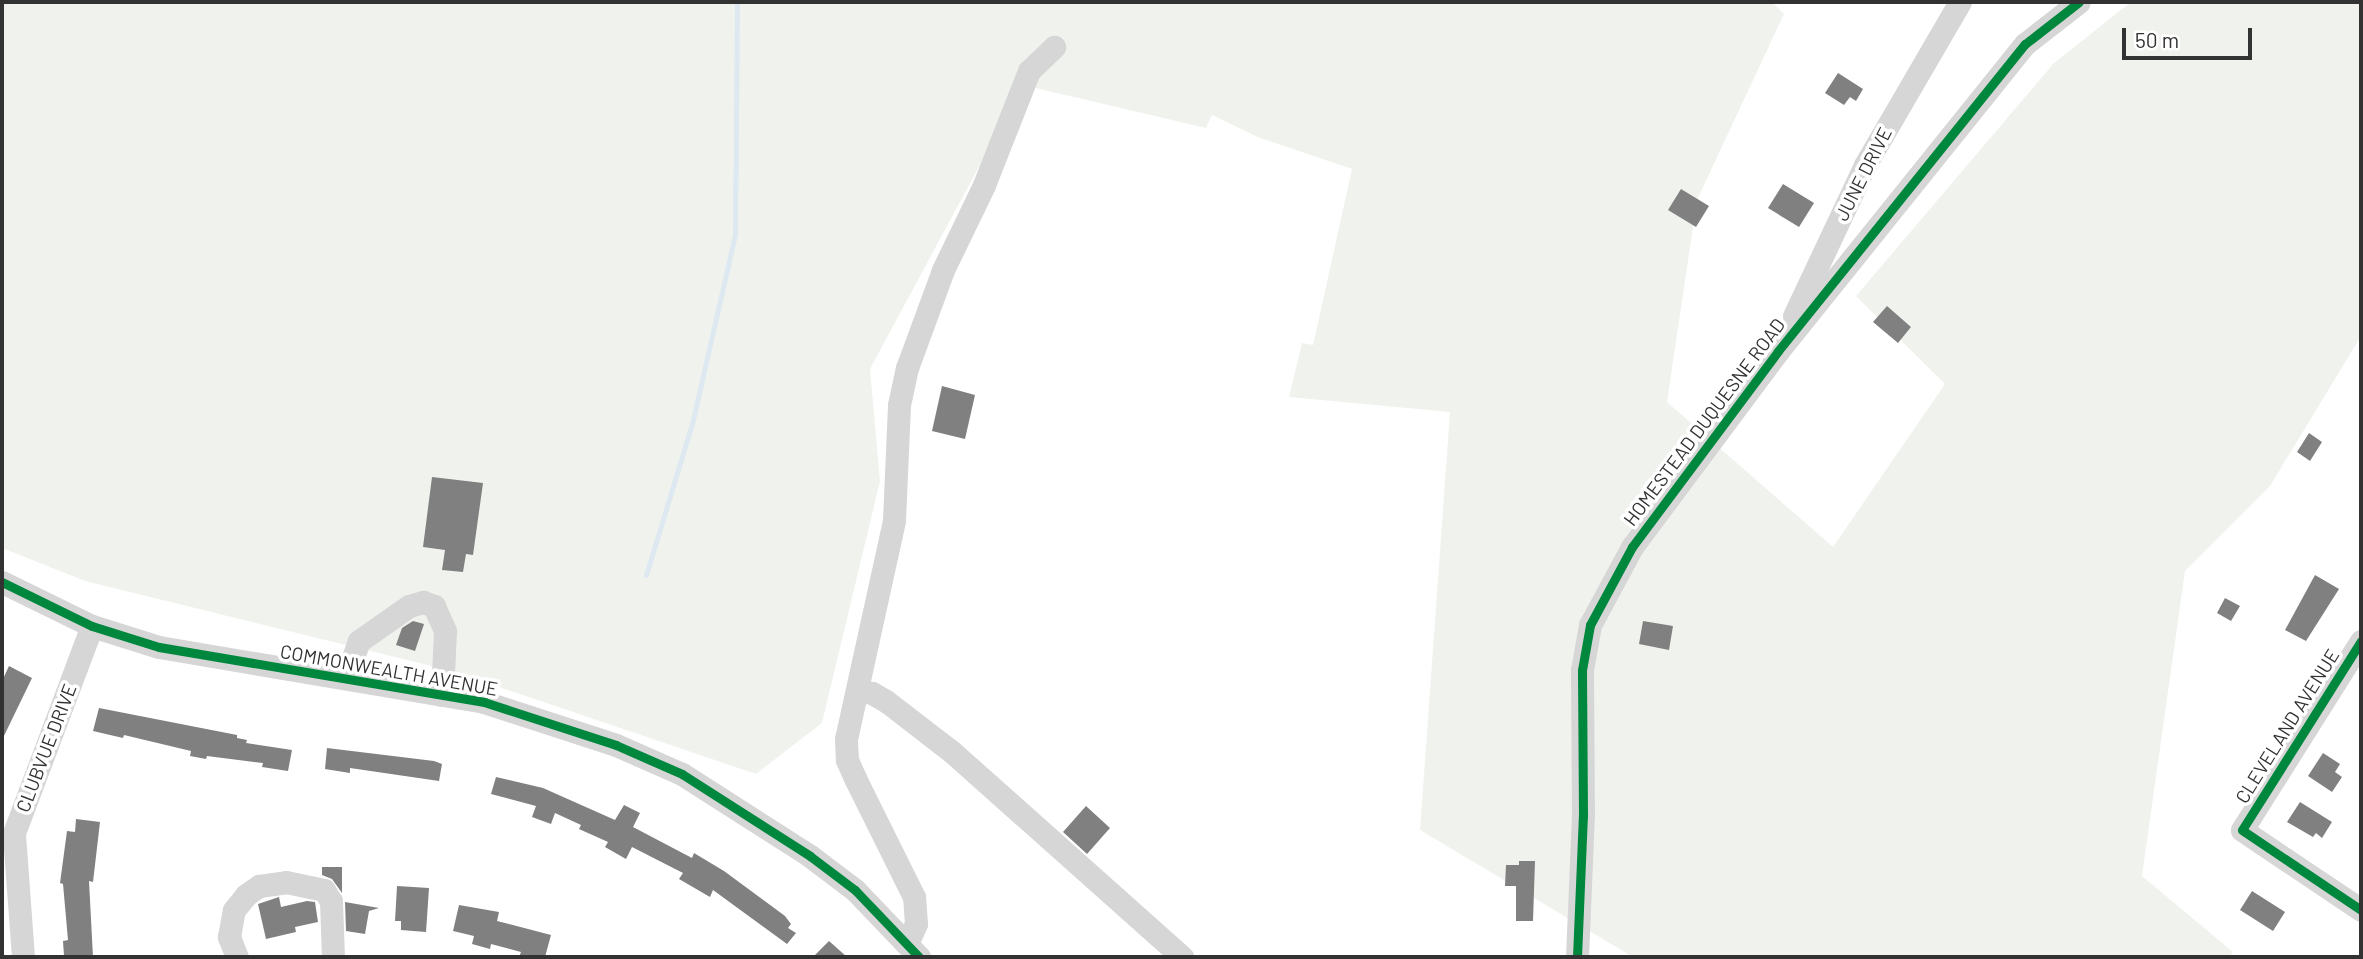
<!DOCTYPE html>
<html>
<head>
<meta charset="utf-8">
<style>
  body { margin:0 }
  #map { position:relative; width:2363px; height:959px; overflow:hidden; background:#fff; font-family:Barlow,sans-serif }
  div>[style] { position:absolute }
  .green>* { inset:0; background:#f0f3ed }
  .stream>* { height:5px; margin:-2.5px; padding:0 2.5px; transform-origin:2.5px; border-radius:2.5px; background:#dee8f1 }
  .building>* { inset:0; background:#808080 }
  .minor>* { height:23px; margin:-11.5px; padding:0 11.5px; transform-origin:11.5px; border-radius:11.5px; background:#d6d6d6 }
  .cycleway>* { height:9px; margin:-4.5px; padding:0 4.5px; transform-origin:4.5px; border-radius:4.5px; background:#00873e }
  span { translate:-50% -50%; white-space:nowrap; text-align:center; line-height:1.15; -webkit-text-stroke:7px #fff; paint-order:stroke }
  .street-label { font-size:19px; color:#323232 }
  .frame { position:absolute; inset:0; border:4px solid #323232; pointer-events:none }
  .scale { position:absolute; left:2122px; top:28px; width:130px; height:32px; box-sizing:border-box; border:4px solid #323232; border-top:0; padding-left:9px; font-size:21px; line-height:24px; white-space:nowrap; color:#323232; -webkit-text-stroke:5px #fff; paint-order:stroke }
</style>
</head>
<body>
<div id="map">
  <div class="green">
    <i style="clip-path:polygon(2px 2px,1772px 2px,1784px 14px,1697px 200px,1667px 402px,1833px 547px,1945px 384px,1856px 296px,2054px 63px,2131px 2px,2361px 2px,2361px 336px,2270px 486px,2185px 571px,2142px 876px,2233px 952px,2229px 957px,1633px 957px,1420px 830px,1450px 412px,1289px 397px,1302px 343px,1313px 345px,1352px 169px,1260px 138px,1212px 115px,1206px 128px,1023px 85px,870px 369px,880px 481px,822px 723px,756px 774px,452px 671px,85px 581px,2px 548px)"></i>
  </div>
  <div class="stream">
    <i style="left:646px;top:575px;width:158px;rotate:-73.1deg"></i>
    <i style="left:692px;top:424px;width:194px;rotate:-77.2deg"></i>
    <i style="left:735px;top:235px;width:233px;rotate:-89.5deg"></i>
  </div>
  <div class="building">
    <i style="clip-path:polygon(1838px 73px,1863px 89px,1856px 101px,1850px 97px,1844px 105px,1825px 93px)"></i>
    <i style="clip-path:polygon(1783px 184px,1814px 203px,1799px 227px,1768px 208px)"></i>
    <i style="clip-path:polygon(1681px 189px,1709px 206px,1696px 227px,1668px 210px)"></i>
    <i style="clip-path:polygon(1887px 306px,1911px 327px,1898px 343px,1873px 322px)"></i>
    <i style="clip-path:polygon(942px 386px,975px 395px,965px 439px,932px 431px)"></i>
    <i style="clip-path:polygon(2309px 433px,2322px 442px,2310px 461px,2297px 452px)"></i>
    <i style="clip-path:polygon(432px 477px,483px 483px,473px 555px,466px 554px,463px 572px,442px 570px,445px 550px,423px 547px)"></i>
    <i style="clip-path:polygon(2315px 575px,2339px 589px,2306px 641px,2285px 630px)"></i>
    <i style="clip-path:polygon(2225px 598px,2240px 606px,2231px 621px,2217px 613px)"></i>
    <i style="clip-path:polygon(413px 621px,424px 624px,415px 651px,396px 645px,402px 628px)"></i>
    <i style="clip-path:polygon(1643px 621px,1673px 626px,1669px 650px,1639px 644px)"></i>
    <i style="clip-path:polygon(9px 666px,32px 678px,2px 740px,2px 681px)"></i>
    <i style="clip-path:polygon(99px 708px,237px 735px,237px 738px,247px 740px,246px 743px,292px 750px,288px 771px,262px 767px,263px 763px,207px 756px,206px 759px,190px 756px,191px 751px,124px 735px,123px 738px,93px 731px)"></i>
    <i style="clip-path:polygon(327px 748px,434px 761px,442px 764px,439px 781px,350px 768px,350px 773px,325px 769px)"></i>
    <i style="clip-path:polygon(2323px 753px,2340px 764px,2335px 772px,2342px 777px,2332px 792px,2308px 776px)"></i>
    <i style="clip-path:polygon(496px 777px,543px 788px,615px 820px,624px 805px,640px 813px,633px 827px,692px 858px,694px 853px,724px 871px,785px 916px,791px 924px,788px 928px,796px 933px,787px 944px,713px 890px,710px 897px,679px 879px,683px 873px,632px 847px,626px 859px,605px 847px,608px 842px,579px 829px,581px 825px,555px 813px,551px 824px,532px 817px,536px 806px,491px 794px)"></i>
    <i style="clip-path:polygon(2300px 802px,2332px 822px,2322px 838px,2316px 833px,2313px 837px,2287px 822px)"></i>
    <i style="clip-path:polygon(1086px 806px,1110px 828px,1087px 854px,1063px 832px)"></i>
    <i style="clip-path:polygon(76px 819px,100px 822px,93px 882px,89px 881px,93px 957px,64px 956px,63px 941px,68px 940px,63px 884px,60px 883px,67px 831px,75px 832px)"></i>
    <i style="clip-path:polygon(1519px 861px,1535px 861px,1533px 921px,1516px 921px,1516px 886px,1505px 886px,1506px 865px,1519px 865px)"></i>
    <i style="clip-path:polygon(322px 867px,342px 867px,342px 893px,332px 879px,322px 875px)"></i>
    <i style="clip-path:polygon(397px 886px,429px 888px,426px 932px,401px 930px,401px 921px,395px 921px)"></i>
    <i style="clip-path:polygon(2252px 891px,2285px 912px,2273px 931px,2240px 910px)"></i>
    <i style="clip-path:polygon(279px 897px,281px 907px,307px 901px,315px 902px,318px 922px,295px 927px,296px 932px,266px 939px,258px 904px)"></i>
    <i style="clip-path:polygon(345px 902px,379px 908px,369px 911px,365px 934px,346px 931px)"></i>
    <i style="clip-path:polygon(459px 905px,499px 912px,497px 921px,551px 935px,545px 957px,519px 957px,521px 952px,491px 944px,490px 949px,472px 944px,474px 936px,453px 931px)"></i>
    <i style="clip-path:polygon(829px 941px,847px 957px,813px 957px)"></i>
  </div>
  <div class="minor">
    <i style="left:1794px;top:316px;width:167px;rotate:-64.8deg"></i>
    <i style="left:1865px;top:165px;width:189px;rotate:-59.8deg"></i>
    <i style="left:2px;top:582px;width:100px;rotate:26.1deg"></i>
    <i style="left:92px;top:626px;width:70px;rotate:17.4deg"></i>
    <i style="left:159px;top:647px;width:330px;rotate:9.6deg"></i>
    <i style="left:484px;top:702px;width:139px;rotate:18deg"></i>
    <i style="left:616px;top:745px;width:72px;rotate:23.7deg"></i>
    <i style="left:682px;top:774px;width:152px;rotate:32.6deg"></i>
    <i style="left:810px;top:856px;width:56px;rotate:37.1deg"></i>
    <i style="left:855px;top:890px;width:93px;rotate:46.3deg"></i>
    <i style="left:2361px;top:641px;width:223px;rotate:122.2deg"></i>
    <i style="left:2242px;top:830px;width:143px;rotate:33.9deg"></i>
    <i style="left:346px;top:678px;width:39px;rotate:-71deg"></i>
    <i style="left:359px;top:641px;width:61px;rotate:-35deg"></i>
    <i style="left:409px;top:606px;width:15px;rotate:-16deg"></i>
    <i style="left:423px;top:602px;width:12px;rotate:20deg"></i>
    <i style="left:434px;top:606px;width:27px;rotate:66deg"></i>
    <i style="left:445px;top:631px;width:64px;rotate:92.7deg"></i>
    <i style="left:858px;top:691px;width:14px;rotate:8deg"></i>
    <i style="left:872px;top:693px;width:16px;rotate:30deg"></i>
    <i style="left:886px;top:701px;width:82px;rotate:37.6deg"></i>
    <i style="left:951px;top:751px;width:310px;rotate:41.7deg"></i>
    <i style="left:907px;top:944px;width:22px;rotate:-66deg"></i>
    <i style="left:916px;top:924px;width:27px;rotate:-94deg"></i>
    <i style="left:914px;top:897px;width:133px;rotate:-116.4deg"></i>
    <i style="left:855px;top:778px;width:20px;rotate:-114deg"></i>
    <i style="left:847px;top:760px;width:21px;rotate:-93deg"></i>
    <i style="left:846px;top:739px;width:224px;rotate:-77.6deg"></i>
    <i style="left:894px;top:520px;width:115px;rotate:-87.5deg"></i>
    <i style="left:899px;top:405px;width:38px;rotate:-78deg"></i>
    <i style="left:907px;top:368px;width:104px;rotate:-69.8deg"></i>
    <i style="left:943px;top:270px;width:94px;rotate:-64.2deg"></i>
    <i style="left:984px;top:185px;width:123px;rotate:-68.5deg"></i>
    <i style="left:1029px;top:71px;width:35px;rotate:-44deg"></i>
    <i style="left:23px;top:957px;width:124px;rotate:-94.2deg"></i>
    <i style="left:14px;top:833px;width:221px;rotate:-69.4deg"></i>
    <i style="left:237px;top:957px;width:22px;rotate:-112deg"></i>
    <i style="left:229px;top:937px;width:27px;rotate:-80deg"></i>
    <i style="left:234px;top:910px;width:19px;rotate:-51deg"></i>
    <i style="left:246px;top:895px;width:16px;rotate:-35deg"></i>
    <i style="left:259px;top:886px;width:27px;rotate:-8deg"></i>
    <i style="left:286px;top:882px;width:39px;rotate:12deg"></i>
    <i style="left:324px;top:890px;width:13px;rotate:58deg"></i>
    <i style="left:331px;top:901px;width:56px;rotate:88deg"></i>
    <i style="left:1577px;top:957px;width:142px;rotate:-87.6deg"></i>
    <i style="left:1583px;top:815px;width:145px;rotate:-90.4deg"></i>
    <i style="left:1582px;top:670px;width:46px;rotate:-79.9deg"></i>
    <i style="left:1590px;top:625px;width:89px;rotate:-61.7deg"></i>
    <i style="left:1632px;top:547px;width:244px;rotate:-53.3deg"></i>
    <i style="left:1778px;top:351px;width:394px;rotate:-51.2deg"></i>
    <i style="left:2025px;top:44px;width:68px;rotate:-37.9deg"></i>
  </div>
  <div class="cycleway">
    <i style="left:2px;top:582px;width:100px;rotate:26.1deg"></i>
    <i style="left:92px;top:626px;width:70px;rotate:17.4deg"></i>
    <i style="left:159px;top:647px;width:330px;rotate:9.6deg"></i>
    <i style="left:484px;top:702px;width:139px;rotate:18deg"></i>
    <i style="left:616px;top:745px;width:72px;rotate:23.7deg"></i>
    <i style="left:682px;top:774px;width:152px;rotate:32.6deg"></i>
    <i style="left:810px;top:856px;width:56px;rotate:37.1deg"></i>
    <i style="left:855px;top:890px;width:93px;rotate:46.3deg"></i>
    <i style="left:2361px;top:641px;width:223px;rotate:122.2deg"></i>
    <i style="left:2242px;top:830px;width:143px;rotate:33.9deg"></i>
    <i style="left:1577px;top:957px;width:142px;rotate:-87.6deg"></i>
    <i style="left:1583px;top:815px;width:145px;rotate:-90.4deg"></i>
    <i style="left:1582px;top:670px;width:46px;rotate:-79.9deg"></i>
    <i style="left:1590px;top:625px;width:89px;rotate:-61.7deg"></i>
    <i style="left:1632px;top:547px;width:244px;rotate:-53.3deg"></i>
    <i style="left:1778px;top:351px;width:394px;rotate:-51.2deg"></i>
    <i style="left:2025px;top:44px;width:68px;rotate:-37.9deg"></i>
  </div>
  <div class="street-label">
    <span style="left:1863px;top:174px;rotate:-63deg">JUNE DRIVE</span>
    <span style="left:1704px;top:422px;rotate:-53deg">HOMESTEAD DUQUESNE ROAD</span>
    <span style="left:389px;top:670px;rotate:10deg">COMMONWEALTH AVENUE</span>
    <span style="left:2287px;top:726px;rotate:-58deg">CLEVELAND AVENUE</span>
    <span style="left:46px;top:748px;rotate:-69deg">CLUBVUE DRIVE</span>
  </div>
  <div class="frame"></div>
  <div class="scale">50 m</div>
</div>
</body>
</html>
